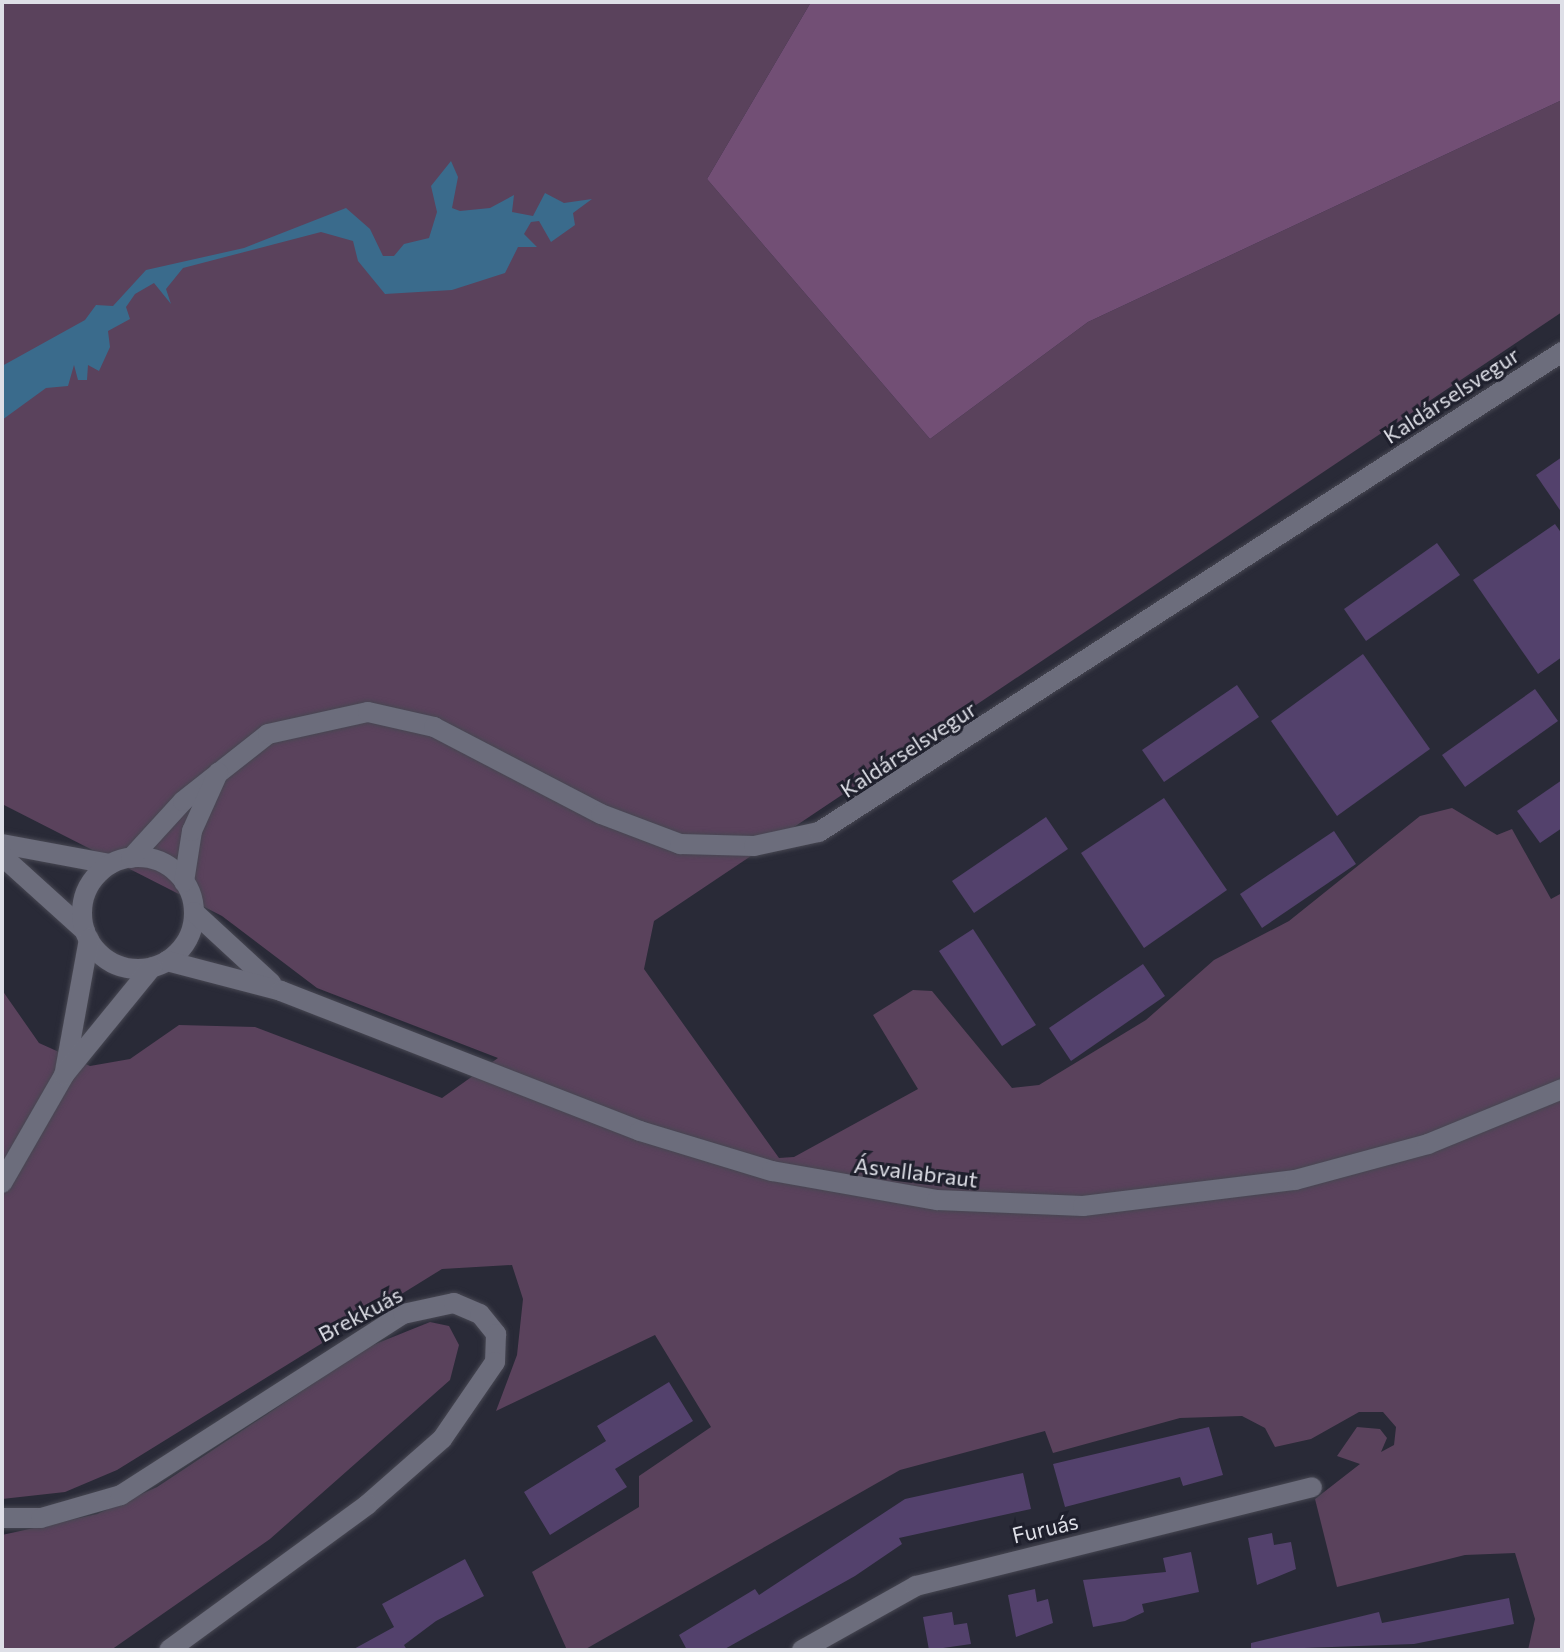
<!DOCTYPE html>
<html>
<head>
<meta charset="utf-8">
<style>
  body { margin:0 }
  #map { position:relative; width:1564px; height:1652px; overflow:hidden; background:#292a37; font-family:Commissioner,sans-serif }
  div>[style] { position:absolute }
  .green>* { inset:0; background:#5a425c }
  .forest>* { inset:0; background:#724f75 }
  .water>* { inset:0; background:#3a6b8c }
  .building>* { inset:0; background:#53416c }
  .roads { filter:drop-shadow(0 0 2px #474752) drop-shadow(0 0 2px #474752) }
  .street>* { height:20px; margin:-10px; padding:0 10px; transform-origin:10px; border-radius:10px; background:#6c6d7c }
  .secondary>* { height:20px; margin:-10px; padding:0 10px; transform-origin:10px; border-radius:10px; background:#6c6d7c }
  .secondary>.ring { margin:-10px; padding:0; box-sizing:content-box; background:none; border:20px solid #6c6d7c; border-radius:50% }
  span { translate:-50% -50%; white-space:nowrap; text-align:center; line-height:1.15; -webkit-text-stroke:6px #1f202d; paint-order:stroke }
  .street-label { font-size:22px; color:#dedfe7 }
  .frame { position:absolute; inset:0; border:4px solid #dedfe7; pointer-events:none }
</style>
</head>
<body>
<div id="map">
  <div class="green">
    <i style="clip-path:polygon(2px 2px,811px 2px,707px 179px,930px 439px,1088px 322px,1562px 100px,1562px 312px,654px 921px,644px 969px,779px 1158px,794px 1157px,918px 1089px,873px 1015px,913px 990px,932px 991px,1012px 1088px,1039px 1085px,1146px 1020px,1214px 960px,1289px 921px,1420px 816px,1452px 808px,1497px 835px,1512px 829px,1551px 899px,1562px 893px,1562px 1650px,1528px 1650px,1535px 1619px,1515px 1553px,1465px 1555px,1337px 1587px,1315px 1499px,1360px 1464px,1337px 1456px,1357px 1427px,1380px 1429px,1387px 1438px,1381px 1452px,1394px 1445px,1396px 1427px,1383px 1412px,1359px 1412px,1311px 1439px,1275px 1447px,1265px 1428px,1242px 1416px,1180px 1418px,1053px 1453px,1045px 1431px,900px 1470px,584px 1650px,567px 1650px,532px 1572px,639px 1507px,639px 1476px,711px 1427px,655px 1335px,496px 1411px,517px 1355px,523px 1299px,512px 1265px,442px 1269px,117px 1470px,65px 1492px,2px 1499px,2px 990px,39px 1043px,90px 1066px,130px 1059px,179px 1025px,255px 1027px,442px 1098px,498px 1058px,317px 988px,222px 916px,2px 804px)"></i>
    <i style="clip-path:polygon(430px 1322px,449px 1326px,459px 1345px,450px 1380px,270px 1539px,111px 1650px,2px 1650px,2px 1535px,97px 1514px,157px 1487px,368px 1347px)"></i>
  </div>
  <div class="forest">
    <i style="clip-path:polygon(811px 2px,1562px 2px,1562px 100px,1088px 322px,930px 439px,707px 179px)"></i>
  </div>
  <div class="water">
    <i style="clip-path:polygon(451px 161px,458px 177px,452px 208px,460px 211px,490px 208px,514px 195px,512px 212px,533px 216px,545px 193px,564px 203px,592px 199px,573px 213px,575px 225px,551px 242px,539px 221px,531px 222px,524px 234px,537px 247px,518px 247px,505px 273px,452px 290px,385px 294px,358px 261px,353px 241px,321px 232px,183px 268px,166px 289px,171px 304px,154px 283px,135px 294px,126px 307px,130px 319px,108px 331px,110px 347px,99px 371px,88px 365px,87px 380px,78px 380px,74px 365px,68px 386px,46px 388px,2px 420px,2px 366px,85px 320px,96px 305px,113px 306px,146px 270px,244px 248px,346px 208px,370px 229px,383px 256px,394px 256px,404px 244px,429px 238px,437px 212px,431px 186px)"></i>
  </div>
  <div class="building">
    <i style="clip-path:polygon(1562px 457px,1562px 513px,1536px 475px)"></i>
    <i style="clip-path:polygon(1555px 524px,1562px 534px,1562px 657px,1538px 674px,1473px 580px)"></i>
    <i style="clip-path:polygon(1437px 543px,1460px 575px,1366px 641px,1344px 609px)"></i>
    <i style="clip-path:polygon(1363px 654px,1430px 749px,1337px 816px,1271px 721px)"></i>
    <i style="clip-path:polygon(1237px 685px,1259px 717px,1164px 782px,1142px 750px)"></i>
    <i style="clip-path:polygon(1535px 689px,1558px 721px,1465px 787px,1442px 755px)"></i>
    <i style="clip-path:polygon(1562px 780px,1562px 828px,1540px 843px,1517px 811px)"></i>
    <i style="clip-path:polygon(1164px 798px,1227px 890px,1144px 948px,1081px 853px)"></i>
    <i style="clip-path:polygon(1046px 817px,1068px 849px,974px 913px,952px 881px)"></i>
    <i style="clip-path:polygon(1334px 831px,1356px 864px,1262px 928px,1240px 894px)"></i>
    <i style="clip-path:polygon(973px 929px,1036px 1025px,1002px 1046px,939px 951px)"></i>
    <i style="clip-path:polygon(1143px 964px,1165px 996px,1071px 1061px,1049px 1028px)"></i>
    <i style="clip-path:polygon(669px 1382px,693px 1421px,615px 1469px,627px 1487px,550px 1535px,524px 1492px,606px 1441px,597px 1426px)"></i>
    <i style="clip-path:polygon(1209px 1427px,1223px 1475px,1183px 1486px,1180px 1477px,1065px 1507px,1053px 1464px)"></i>
    <i style="clip-path:polygon(1023px 1473px,1031px 1509px,899px 1538px,902px 1544px,855px 1576px,723px 1650px,687px 1650px,679px 1635px,755px 1589px,759px 1595px,905px 1499px)"></i>
    <i style="clip-path:polygon(1272px 1533px,1274px 1545px,1291px 1542px,1296px 1569px,1257px 1585px,1248px 1538px)"></i>
    <i style="clip-path:polygon(1191px 1552px,1199px 1592px,1142px 1604px,1144px 1612px,1125px 1621px,1093px 1627px,1083px 1580px,1166px 1572px,1163px 1558px)"></i>
    <i style="clip-path:polygon(465px 1559px,484px 1596px,436px 1621px,404px 1645px,407px 1650px,352px 1650px,394px 1627px,382px 1604px)"></i>
    <i style="clip-path:polygon(1035px 1589px,1037px 1602px,1048px 1599px,1053px 1623px,1016px 1637px,1008px 1595px)"></i>
    <i style="clip-path:polygon(1509px 1598px,1514px 1624px,1414px 1644px,1251px 1650px,1251px 1643px,1379px 1612px,1382px 1623px)"></i>
    <i style="clip-path:polygon(952px 1612px,954px 1625px,967px 1623px,971px 1644px,929px 1650px,923px 1617px)"></i>
  </div>
  <div class="roads">
    <div class="street">
      <i style="left:2px;top:1518px;width:39px"></i>
      <i style="left:41px;top:1518px;width:83px;rotate:-16deg"></i>
      <i style="left:121px;top:1495px;width:335px;rotate:-32.7deg"></i>
      <i style="left:403px;top:1314px;width:52px;rotate:-12.2deg"></i>
      <i style="left:454px;top:1303px;width:28px;rotate:23deg"></i>
      <i style="left:480px;top:1314px;width:26px;rotate:51deg"></i>
      <i style="left:496px;top:1334px;width:28px;rotate:92deg"></i>
      <i style="left:495px;top:1362px;width:93px;rotate:124.5deg"></i>
      <i style="left:442px;top:1439px;width:100px;rotate:138.7deg"></i>
      <i style="left:367px;top:1505px;width:245px;rotate:143.8deg"></i>
      <i style="left:802px;top:1650px;width:131px;rotate:-29.3deg"></i>
      <i style="left:916px;top:1586px;width:408px;rotate:-14deg"></i>
    </div>
    <div class="secondary">
      <i style="left:2px;top:844px;width:110px;rotate:10.5deg"></i>
      <i style="left:2px;top:856px;width:112px;rotate:42.1deg"></i>
      <i class="ring" style="left:82px;top:857px;width:92px;height:92px"></i>
      <i style="left:131px;top:858px;width:77px;rotate:-47.6deg"></i>
      <i style="left:183px;top:801px;width:108px;rotate:-38.2deg"></i>
      <i style="left:268px;top:734px;width:102px;rotate:-12.4deg"></i>
      <i style="left:368px;top:712px;width:68px;rotate:12.8deg"></i>
      <i style="left:434px;top:727px;width:188px;rotate:27.5deg"></i>
      <i style="left:601px;top:814px;width:85px;rotate:20.8deg"></i>
      <i style="left:680px;top:844px;width:74px;rotate:1.5deg"></i>
      <i style="left:754px;top:846px;width:66px;rotate:-12.2deg"></i>
      <i style="left:819px;top:832px;width:885px;rotate:-32.86deg"></i>
      <i style="left:184px;top:882px;width:52px;rotate:-81.1deg"></i>
      <i style="left:192px;top:831px;width:64px;rotate:-65.9deg"></i>
      <i style="left:194px;top:912px;width:105px;rotate:42.7deg"></i>
      <i style="left:167px;top:961px;width:118px;rotate:14.7deg"></i>
      <i style="left:281px;top:991px;width:385px;rotate:21.3deg"></i>
      <i style="left:640px;top:1131px;width:138px;rotate:16.9deg"></i>
      <i style="left:772px;top:1171px;width:168px;rotate:10deg"></i>
      <i style="left:937px;top:1200px;width:146px;rotate:2.4deg"></i>
      <i style="left:1083px;top:1206px;width:214px;rotate:-7deg"></i>
      <i style="left:1295px;top:1180px;width:138px;rotate:-15.1deg"></i>
      <i style="left:1428px;top:1144px;width:145px;rotate:-22.3deg"></i>
      <i style="left:65px;top:1071px;width:134px;rotate:-79.7deg"></i>
      <i style="left:2px;top:1183px;width:125px;rotate:-60.1deg"></i>
      <i style="left:64px;top:1075px;width:139px;rotate:-50.8deg"></i>
    </div>
  </div>
  <div class="street-label">
    <span style="left:1451px;top:395px;rotate:-33deg">Kaldárselsvegur</span>
    <span style="left:908px;top:749px;rotate:-33deg">Kaldárselsvegur</span>
    <span style="left:916px;top:1172px;rotate:7deg">Ásvallabraut</span>
    <span style="left:360px;top:1314px;rotate:-28deg">Brekkuás</span>
    <span style="left:1045px;top:1528px;rotate:-13deg">Furuás</span>
  </div>
  <div class="frame"></div>
</div>
</body>
</html>
